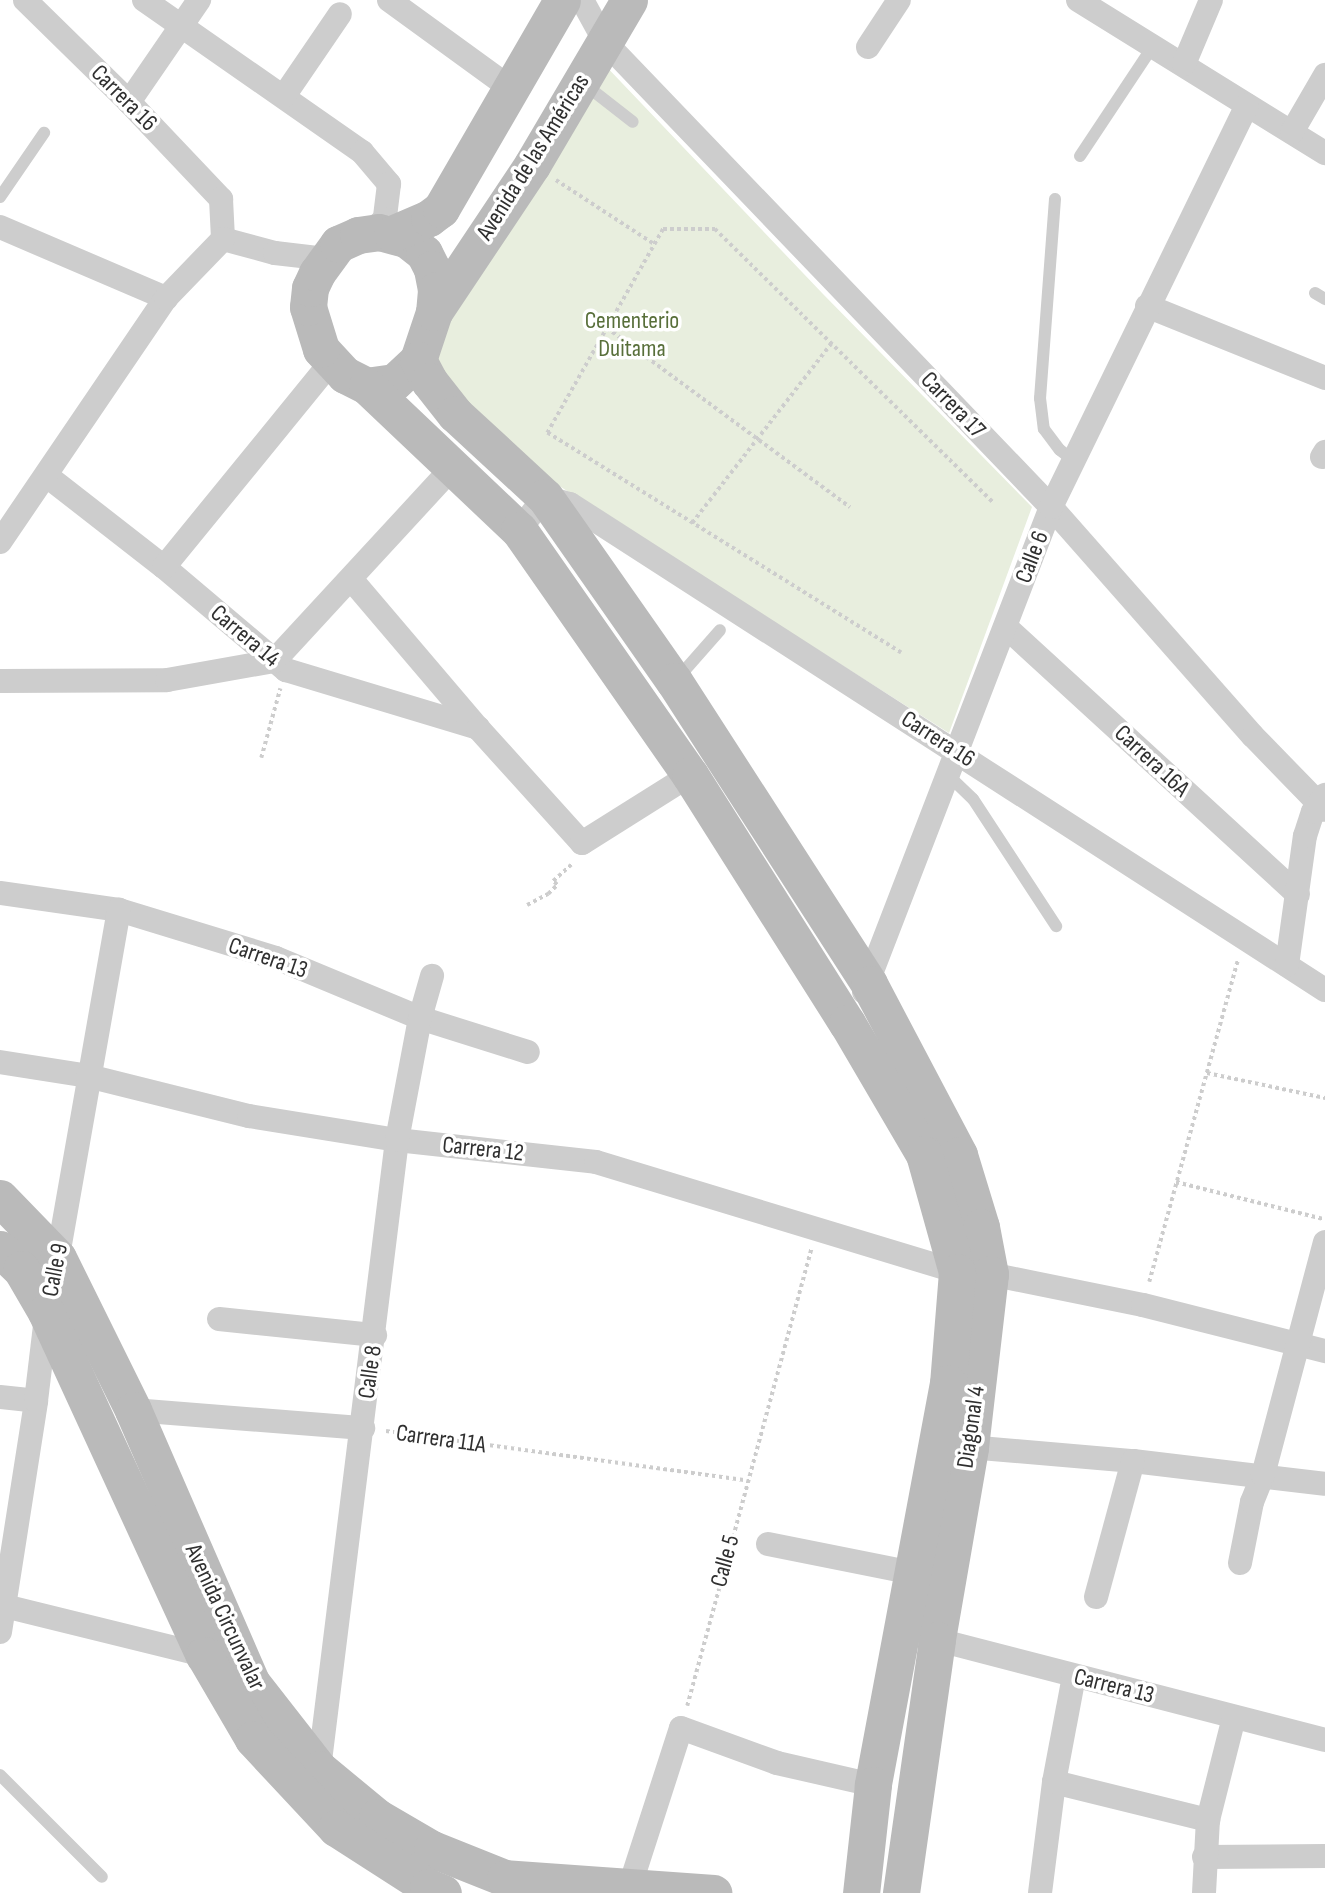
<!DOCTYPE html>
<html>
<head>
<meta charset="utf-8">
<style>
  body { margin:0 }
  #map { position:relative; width:1325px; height:1893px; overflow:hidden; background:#fff; font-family:"Sofia Sans Condensed",sans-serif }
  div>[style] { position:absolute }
  .green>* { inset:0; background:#e8eede }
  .path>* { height:3.5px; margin-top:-1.75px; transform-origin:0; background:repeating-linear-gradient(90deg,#cdcdcd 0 3.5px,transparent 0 7px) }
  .lane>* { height:12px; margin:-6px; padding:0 6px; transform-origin:6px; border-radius:6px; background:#cdcdcd }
  .street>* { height:24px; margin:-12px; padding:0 12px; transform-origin:12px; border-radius:12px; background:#cdcdcd }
  .secondary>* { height:37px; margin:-18.5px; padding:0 18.5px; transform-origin:18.5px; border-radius:18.5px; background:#bababa }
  span { translate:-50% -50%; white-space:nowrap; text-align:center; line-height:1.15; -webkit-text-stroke:7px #fff; paint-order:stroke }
  .street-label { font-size:24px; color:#303030 }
  .park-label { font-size:24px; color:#586f3a }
</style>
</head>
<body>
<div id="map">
  <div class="green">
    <i style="clip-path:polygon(601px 61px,823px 294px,1032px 507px,949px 733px,523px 463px,436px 375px,435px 341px)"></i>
  </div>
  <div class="path">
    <i style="left:556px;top:180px;width:117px;rotate:33.1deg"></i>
    <i style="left:607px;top:328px;width:302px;rotate:36.4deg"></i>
    <i style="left:692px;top:523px;width:227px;rotate:-52.2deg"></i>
    <i style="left:901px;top:653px;width:417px;rotate:-148.1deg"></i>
    <i style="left:547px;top:433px;width:235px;rotate:-60.4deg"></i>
    <i style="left:663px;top:229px;width:52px"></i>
    <i style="left:715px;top:229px;width:391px;rotate:44.5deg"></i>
    <i style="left:261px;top:758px;width:72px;rotate:-74.6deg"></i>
    <i style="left:527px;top:905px;width:24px;rotate:-28deg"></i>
    <i style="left:548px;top:894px;width:13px;rotate:-45deg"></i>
    <i style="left:557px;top:885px;width:6px;rotate:-135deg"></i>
    <i style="left:553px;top:881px;width:27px;rotate:-42deg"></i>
    <i style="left:1207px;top:1073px;width:121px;rotate:12deg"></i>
    <i style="left:1176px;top:1182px;width:152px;rotate:14.1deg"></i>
    <i style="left:1149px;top:1282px;width:335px;rotate:-74.6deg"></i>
    <i style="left:386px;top:1431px;width:363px;rotate:7.8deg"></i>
    <i style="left:687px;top:1706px;width:473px;rotate:-74.8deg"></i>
  </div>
  <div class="lane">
    <i style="left:583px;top:83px;width:63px;rotate:38deg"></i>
    <i style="left:1080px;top:156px;width:132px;rotate:-56.4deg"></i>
    <i style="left:0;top:197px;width:78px;rotate:-55.5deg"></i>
    <i style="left:1055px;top:199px;width:200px;rotate:94.3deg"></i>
    <i style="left:1040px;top:398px;width:31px;rotate:83deg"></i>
    <i style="left:1044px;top:429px;width:26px;rotate:53deg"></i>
    <i style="left:1060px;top:450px;width:18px;rotate:38deg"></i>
    <i style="left:1315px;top:293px;width:12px;rotate:31deg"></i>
    <i style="left:677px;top:679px;width:65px;rotate:-48.7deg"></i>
    <i style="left:949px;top:776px;width:33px;rotate:44deg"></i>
    <i style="left:973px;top:799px;width:152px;rotate:56.8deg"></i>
    <i style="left:0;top:1775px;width:144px;rotate:45deg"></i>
  </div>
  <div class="street">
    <i style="left:25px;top:0;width:146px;rotate:44.4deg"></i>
    <i style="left:129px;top:102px;width:134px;rotate:46.5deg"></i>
    <i style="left:221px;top:199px;width:40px;rotate:87.1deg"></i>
    <i style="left:144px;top:0;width:266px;rotate:34.9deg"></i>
    <i style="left:362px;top:152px;width:42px;rotate:49.8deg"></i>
    <i style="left:389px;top:184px;width:35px;rotate:97deg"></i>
    <i style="left:385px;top:219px;width:21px;rotate:139deg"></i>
    <i style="left:389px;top:0;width:150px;rotate:36deg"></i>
    <i style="left:582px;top:0;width:48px;rotate:61.3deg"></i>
    <i style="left:605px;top:42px;width:644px;rotate:46.19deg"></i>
    <i style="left:1051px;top:507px;width:305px;rotate:48.6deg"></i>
    <i style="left:1253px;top:736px;width:103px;rotate:45.8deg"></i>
    <i style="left:1078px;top:0;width:291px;rotate:31.8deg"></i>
    <i style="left:868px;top:47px;width:56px;rotate:-56.6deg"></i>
    <i style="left:1184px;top:64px;width:69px;rotate:-67.1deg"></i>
    <i style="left:284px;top:96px;width:99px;rotate:-55.7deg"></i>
    <i style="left:129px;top:102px;width:124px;rotate:-55.5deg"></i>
    <i style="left:1292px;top:132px;width:66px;rotate:-59.9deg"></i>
    <i style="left:0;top:227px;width:181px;rotate:23.2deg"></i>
    <i style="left:223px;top:239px;width:54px;rotate:15.1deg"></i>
    <i style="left:275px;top:253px;width:51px;rotate:6.7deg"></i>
    <i style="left:1147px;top:306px;width:192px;rotate:22deg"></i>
    <i style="left:1322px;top:457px;width:6px;rotate:-59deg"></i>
    <i style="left:47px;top:476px;width:148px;rotate:37.9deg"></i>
    <i style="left:164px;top:567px;width:160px;rotate:40.2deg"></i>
    <i style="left:286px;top:670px;width:201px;rotate:16.8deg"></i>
    <i style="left:519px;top:530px;width:42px;rotate:-51.8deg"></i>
    <i style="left:545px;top:497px;width:26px;rotate:16deg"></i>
    <i style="left:570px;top:504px;width:898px;rotate:32.77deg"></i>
    <i style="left:0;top:542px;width:295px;rotate:-55.8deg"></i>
    <i style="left:166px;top:298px;width:82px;rotate:-46deg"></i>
    <i style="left:164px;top:567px;width:264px;rotate:-50.8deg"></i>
    <i style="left:351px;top:579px;width:196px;rotate:49.6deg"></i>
    <i style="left:478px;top:728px;width:155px;rotate:47.9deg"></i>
    <i style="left:582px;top:843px;width:128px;rotate:-32.2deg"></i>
    <i style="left:1006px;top:627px;width:396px;rotate:42.5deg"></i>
    <i style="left:274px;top:661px;width:263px;rotate:-47.3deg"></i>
    <i style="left:0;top:681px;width:167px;rotate:-0.3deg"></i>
    <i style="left:167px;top:680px;width:109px;rotate:-10.1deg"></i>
    <i style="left:0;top:893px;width:120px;rotate:8.1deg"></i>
    <i style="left:119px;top:910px;width:164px;rotate:17deg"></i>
    <i style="left:276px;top:958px;width:156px;rotate:22.6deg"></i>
    <i style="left:420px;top:1018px;width:113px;rotate:17.5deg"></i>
    <i style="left:1287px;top:965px;width:130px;rotate:-82.1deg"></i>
    <i style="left:1305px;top:836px;width:25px;rotate:-72deg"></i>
    <i style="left:1313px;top:812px;width:21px;rotate:-55deg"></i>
    <i style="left:864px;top:992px;width:520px;rotate:-68.92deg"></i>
    <i style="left:1051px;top:507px;width:447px;rotate:-64deg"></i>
    <i style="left:0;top:1062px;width:89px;rotate:9deg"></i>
    <i style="left:88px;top:1076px;width:166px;rotate:14deg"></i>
    <i style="left:249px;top:1116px;width:150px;rotate:9.2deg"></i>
    <i style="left:397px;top:1140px;width:200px;rotate:6.3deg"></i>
    <i style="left:596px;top:1162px;width:377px;rotate:16.9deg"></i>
    <i style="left:56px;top:1267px;width:363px;rotate:-80deg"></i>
    <i style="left:990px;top:1274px;width:156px;rotate:11.5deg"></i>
    <i style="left:1143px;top:1305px;width:188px;rotate:14.2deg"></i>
    <i style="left:219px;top:1319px;width:157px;rotate:5.9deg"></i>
    <i style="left:0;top:1397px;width:36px;rotate:6deg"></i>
    <i style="left:133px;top:1410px;width:231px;rotate:4.5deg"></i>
    <i style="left:957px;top:1446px;width:177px;rotate:4.9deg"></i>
    <i style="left:1133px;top:1461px;width:193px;rotate:6.8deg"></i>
    <i style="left:768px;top:1544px;width:148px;rotate:11.3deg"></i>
    <i style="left:1240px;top:1563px;width:62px;rotate:-78.9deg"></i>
    <i style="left:1252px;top:1502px;width:29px;rotate:-68deg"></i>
    <i style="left:1263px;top:1475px;width:241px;rotate:-75.1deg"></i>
    <i style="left:1096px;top:1597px;width:141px;rotate:-74.8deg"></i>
    <i style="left:0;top:1605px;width:210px;rotate:13.8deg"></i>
    <i style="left:0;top:1632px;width:234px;rotate:-81.1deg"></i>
    <i style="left:36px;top:1401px;width:85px;rotate:-83.2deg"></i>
    <i style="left:923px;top:1636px;width:415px;rotate:14.5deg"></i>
    <i style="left:319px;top:1769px;width:634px;rotate:-82.93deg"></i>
    <i style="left:397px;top:1140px;width:124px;rotate:-79.3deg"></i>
    <i style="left:420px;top:1018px;width:44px;rotate:-74.1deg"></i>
    <i style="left:1054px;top:1782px;width:159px;rotate:13.9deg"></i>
    <i style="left:1204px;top:1857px;width:121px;rotate:-0.5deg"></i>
    <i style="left:629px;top:1889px;width:169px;rotate:-72.1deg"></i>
    <i style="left:681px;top:1728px;width:102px;rotate:20deg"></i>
    <i style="left:777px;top:1763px;width:98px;rotate:12.9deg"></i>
    <i style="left:1040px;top:1893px;width:112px;rotate:-82.8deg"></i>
    <i style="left:1054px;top:1782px;width:108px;rotate:-79.3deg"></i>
    <i style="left:1204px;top:1893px;width:73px;rotate:-86.9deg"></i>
    <i style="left:1208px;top:1820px;width:106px;rotate:-75.8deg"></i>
  </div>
  <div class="secondary">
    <i style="left:379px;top:232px;width:28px;rotate:15deg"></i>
    <i style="left:406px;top:239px;width:23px;rotate:38deg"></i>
    <i style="left:424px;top:253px;width:18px;rotate:63deg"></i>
    <i style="left:432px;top:269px;width:21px;rotate:79deg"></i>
    <i style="left:436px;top:290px;width:22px;rotate:95deg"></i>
    <i style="left:434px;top:312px;width:51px;rotate:108.4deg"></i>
    <i style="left:418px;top:360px;width:33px;rotate:137deg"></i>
    <i style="left:394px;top:382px;width:27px;rotate:172deg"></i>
    <i style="left:367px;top:386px;width:25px;rotate:-153deg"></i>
    <i style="left:345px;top:375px;width:35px;rotate:-133deg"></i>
    <i style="left:321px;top:349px;width:44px;rotate:-107.2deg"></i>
    <i style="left:308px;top:307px;width:19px;rotate:-84deg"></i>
    <i style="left:310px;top:288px;width:17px;rotate:-65deg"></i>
    <i style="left:317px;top:273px;width:36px;rotate:-54deg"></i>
    <i style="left:338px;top:244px;width:22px;rotate:-24deg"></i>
    <i style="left:358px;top:235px;width:21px;rotate:-8deg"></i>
    <i style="left:392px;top:234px;width:40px;rotate:-23.4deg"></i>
    <i style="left:429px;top:218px;width:15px;rotate:-37deg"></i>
    <i style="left:441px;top:209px;width:241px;rotate:-59.9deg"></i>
    <i style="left:434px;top:312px;width:177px;rotate:-56.3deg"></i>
    <i style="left:532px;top:165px;width:191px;rotate:-59.5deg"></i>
    <i style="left:418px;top:360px;width:24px;rotate:62deg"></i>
    <i style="left:429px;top:381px;width:42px;rotate:51.8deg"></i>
    <i style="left:455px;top:414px;width:122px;rotate:42.7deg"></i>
    <i style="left:545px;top:497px;width:225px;rotate:55deg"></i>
    <i style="left:674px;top:681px;width:360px;rotate:57.2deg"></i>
    <i style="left:869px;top:984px;width:193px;rotate:62.2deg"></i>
    <i style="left:959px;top:1155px;width:75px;rotate:73deg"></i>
    <i style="left:981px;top:1227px;width:48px;rotate:79.2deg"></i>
    <i style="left:990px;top:1274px;width:175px;rotate:96.6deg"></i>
    <i style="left:970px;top:1448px;width:195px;rotate:99.8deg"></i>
    <i style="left:937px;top:1640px;width:256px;rotate:98.1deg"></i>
    <i style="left:367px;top:386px;width:209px;rotate:43.5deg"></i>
    <i style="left:519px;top:530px;width:299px;rotate:55.1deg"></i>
    <i style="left:690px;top:775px;width:294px;rotate:57.7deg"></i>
    <i style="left:847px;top:1023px;width:152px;rotate:59.6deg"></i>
    <i style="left:924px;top:1154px;width:123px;rotate:74.4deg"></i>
    <i style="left:957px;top:1272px;width:111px;rotate:94.6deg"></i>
    <i style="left:948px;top:1383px;width:409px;rotate:100.6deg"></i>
    <i style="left:873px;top:1785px;width:109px;rotate:96.3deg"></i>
    <i style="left:0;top:1198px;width:83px;rotate:46deg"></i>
    <i style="left:58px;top:1258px;width:169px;rotate:63.7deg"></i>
    <i style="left:133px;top:1410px;width:296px;rotate:66.5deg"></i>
    <i style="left:251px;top:1682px;width:110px;rotate:52deg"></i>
    <i style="left:319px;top:1769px;width:75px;rotate:39.6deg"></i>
    <i style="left:377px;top:1817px;width:64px;rotate:30.2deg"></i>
    <i style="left:432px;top:1849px;width:79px;rotate:21.7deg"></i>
    <i style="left:505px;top:1878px;width:209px;rotate:4.1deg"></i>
    <i style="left:0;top:1249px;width:29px;rotate:44deg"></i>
    <i style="left:21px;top:1269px;width:50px;rotate:59.8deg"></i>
    <i style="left:46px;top:1312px;width:378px;rotate:65.3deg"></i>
    <i style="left:204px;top:1655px;width:97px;rotate:59.7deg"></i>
    <i style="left:253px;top:1739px;width:122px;rotate:47deg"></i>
    <i style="left:336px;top:1828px;width:109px;rotate:32.7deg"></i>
    <i style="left:428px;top:1887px;width:16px;rotate:22deg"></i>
  </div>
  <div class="street-label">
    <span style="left:124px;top:98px;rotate:45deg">Carrera 16</span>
    <span style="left:533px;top:157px;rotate:-58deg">Avenida de las Américas</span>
    <span style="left:953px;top:405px;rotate:46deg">Carrera 17</span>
    <span style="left:1032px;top:557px;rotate:-69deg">Calle 6</span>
    <span style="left:245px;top:636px;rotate:40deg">Carrera 14</span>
    <span style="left:938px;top:739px;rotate:33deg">Carrera 16</span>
    <span style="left:1152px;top:761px;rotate:43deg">Carrera 16A</span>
    <span style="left:268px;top:958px;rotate:19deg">Carrera 13</span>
    <span style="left:483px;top:1149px;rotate:6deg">Carrera 12</span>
    <span style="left:55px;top:1270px;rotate:-79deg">Calle 9</span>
    <span style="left:370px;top:1372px;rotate:-82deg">Calle 8</span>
    <span style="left:971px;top:1427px;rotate:-82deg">Diagonal 4</span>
    <span style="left:441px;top:1439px;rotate:8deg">Carrera 11A</span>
    <span style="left:725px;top:1561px;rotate:-75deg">Calle 5</span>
    <span style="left:225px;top:1617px;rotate:65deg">Avenida Circunvalar</span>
    <span style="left:1114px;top:1686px;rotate:14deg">Carrera 13</span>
  </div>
  <div class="park-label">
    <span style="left:632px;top:335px">Cementerio<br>Duitama</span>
  </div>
</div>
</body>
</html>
